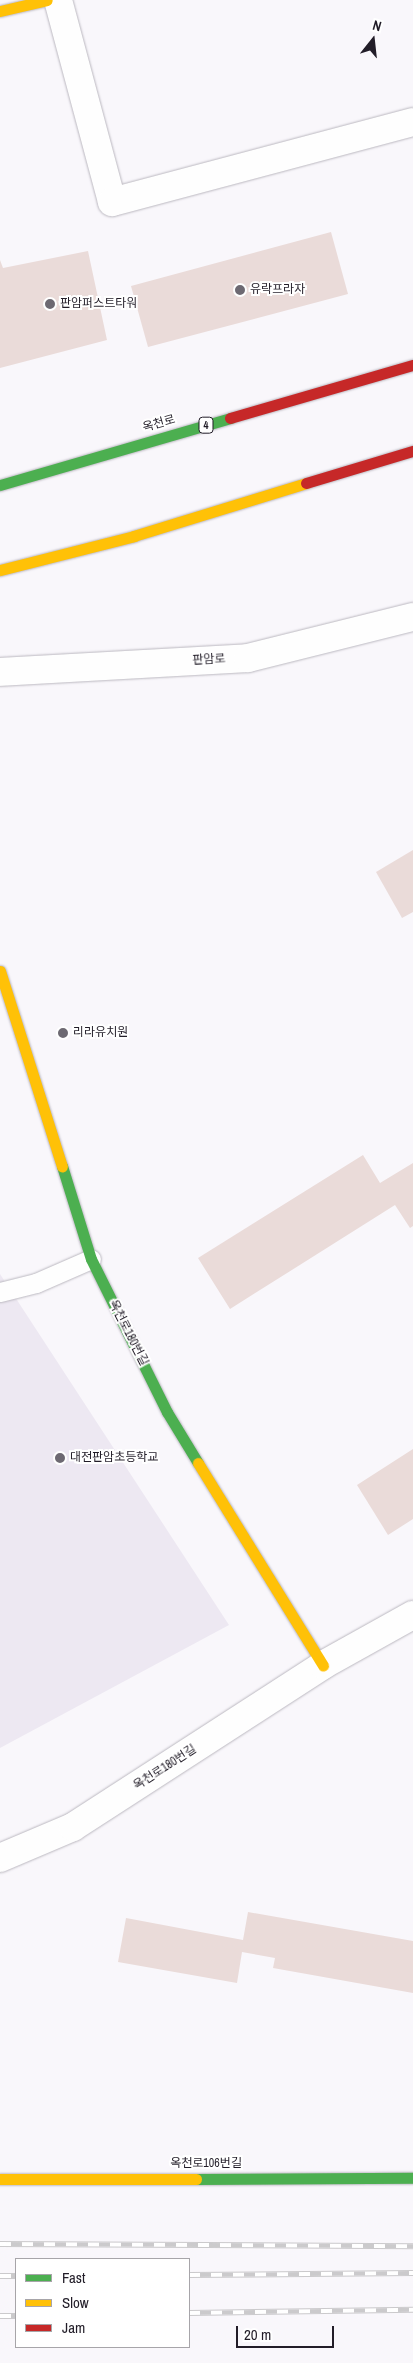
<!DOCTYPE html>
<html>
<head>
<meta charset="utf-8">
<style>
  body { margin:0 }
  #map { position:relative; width:413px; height:2363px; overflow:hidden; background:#f9f7fb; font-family:"Archivo Narrow","Noto Sans KR",sans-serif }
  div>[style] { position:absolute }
  .built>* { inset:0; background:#ede8f2 }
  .building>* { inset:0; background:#eadbd9 }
  .roads { filter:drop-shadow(0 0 1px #bbb8c0) drop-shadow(0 0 1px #bbb8c0) }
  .lane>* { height:19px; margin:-9.5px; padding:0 9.5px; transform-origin:9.5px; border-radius:9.5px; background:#fefefe }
  .street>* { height:28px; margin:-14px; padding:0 14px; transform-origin:14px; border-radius:14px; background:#fefefe }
  .fast>* { height:11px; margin:-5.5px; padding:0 5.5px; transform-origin:5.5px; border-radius:5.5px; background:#4caf50 }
  .slow>* { height:11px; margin:-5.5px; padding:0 5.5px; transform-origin:5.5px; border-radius:5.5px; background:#ffc107 }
  .jam>* { height:11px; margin:-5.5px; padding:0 5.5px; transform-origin:5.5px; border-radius:5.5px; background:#c62828 }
  .rail>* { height:5.5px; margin-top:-2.75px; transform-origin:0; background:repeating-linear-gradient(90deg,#fff 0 11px,#cbcacc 0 22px); box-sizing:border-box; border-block:1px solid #cbcacc }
  .dots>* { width:14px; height:14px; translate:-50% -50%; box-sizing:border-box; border:2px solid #fff; border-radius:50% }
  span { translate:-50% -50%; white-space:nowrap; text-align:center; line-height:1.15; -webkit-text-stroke:4px #fff; paint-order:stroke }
  .shield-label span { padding:1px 4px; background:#fff; border:1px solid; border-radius:4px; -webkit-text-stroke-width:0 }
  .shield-label { font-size:11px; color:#221d28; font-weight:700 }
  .poi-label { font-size:12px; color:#221d28 }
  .left { translate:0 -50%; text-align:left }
  .street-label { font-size:12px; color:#221d28 }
  .legend { position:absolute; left:15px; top:2258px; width:175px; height:90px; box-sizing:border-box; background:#fff; border:1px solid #a7a5a9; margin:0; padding:6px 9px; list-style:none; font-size:15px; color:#221d28 }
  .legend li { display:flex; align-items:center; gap:10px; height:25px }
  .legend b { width:25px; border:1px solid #a7a5a9 }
  .north { position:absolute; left:348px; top:15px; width:50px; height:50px; -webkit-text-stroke:4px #fff; paint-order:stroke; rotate:16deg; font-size:14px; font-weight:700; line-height:20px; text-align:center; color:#221d28 }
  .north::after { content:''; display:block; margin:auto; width:18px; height:22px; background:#221d28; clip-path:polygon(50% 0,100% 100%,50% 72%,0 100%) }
  .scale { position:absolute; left:236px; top:2326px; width:98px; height:22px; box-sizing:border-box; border:2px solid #221d28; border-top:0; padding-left:6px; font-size:15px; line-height:18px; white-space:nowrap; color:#221d28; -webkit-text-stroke:4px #fff; paint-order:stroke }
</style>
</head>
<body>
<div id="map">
  <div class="built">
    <i style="clip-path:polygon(0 1274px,229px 1625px,0 1748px)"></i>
  </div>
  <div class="building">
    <i style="clip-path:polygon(331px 232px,348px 294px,148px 347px,131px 286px)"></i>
    <i style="clip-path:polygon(88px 251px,107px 340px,0 368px,0 260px,3px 268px)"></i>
    <i style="clip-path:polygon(413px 850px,413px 912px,402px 918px,376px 872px)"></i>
    <i style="clip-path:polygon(363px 1155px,380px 1183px,413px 1163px,413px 1226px,410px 1228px,395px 1205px,230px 1309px,198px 1258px)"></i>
    <i style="clip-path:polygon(413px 1449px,413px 1519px,388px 1535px,357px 1485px)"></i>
    <i style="clip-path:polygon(248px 1912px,413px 1941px,413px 1993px,273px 1968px,275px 1958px,242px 1952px,237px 1983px,118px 1962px,126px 1918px,243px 1940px)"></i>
  </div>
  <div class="roads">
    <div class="lane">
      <i style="left:0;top:1292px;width:37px;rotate:-14deg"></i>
      <i style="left:36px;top:1283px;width:60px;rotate:-23.6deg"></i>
    </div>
    <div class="street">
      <i style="left:58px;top:0;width:209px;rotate:75deg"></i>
      <i style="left:112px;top:202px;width:311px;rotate:-14.9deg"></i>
      <i style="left:0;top:672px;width:248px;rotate:-3.2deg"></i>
      <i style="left:248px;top:658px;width:170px;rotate:-14deg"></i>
      <i style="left:0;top:1858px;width:79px;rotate:-23deg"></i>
      <i style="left:73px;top:1827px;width:298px;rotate:-32.9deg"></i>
      <i style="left:323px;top:1665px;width:103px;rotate:-29.1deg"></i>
    </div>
    <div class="fast">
      <i style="left:0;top:485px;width:240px;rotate:-16.2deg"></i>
      <i style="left:62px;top:1166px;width:97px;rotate:72.7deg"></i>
      <i style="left:91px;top:1259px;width:171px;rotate:63.6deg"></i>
      <i style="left:167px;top:1412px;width:60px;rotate:58.7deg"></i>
      <i style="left:196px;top:2179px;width:217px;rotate:-0.3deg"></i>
    </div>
    <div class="slow">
      <i style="left:0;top:11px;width:48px;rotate:-13.2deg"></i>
      <i style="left:0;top:570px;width:138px;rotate:-14.2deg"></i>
      <i style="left:134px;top:536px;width:180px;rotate:-17.1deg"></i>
      <i style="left:0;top:971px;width:205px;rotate:72.4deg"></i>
      <i style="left:198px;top:1463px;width:238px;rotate:58.3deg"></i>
      <i style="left:0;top:2179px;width:196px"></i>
    </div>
    <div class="jam">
      <i style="left:230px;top:418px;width:191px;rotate:-16.2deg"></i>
      <i style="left:306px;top:483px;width:112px;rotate:-16.7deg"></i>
    </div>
  </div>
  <div class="rail">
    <i style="left:0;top:2244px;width:413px;rotate:0.3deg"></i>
    <i style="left:189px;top:2275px;width:224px;rotate:-0.5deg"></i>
    <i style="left:0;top:2276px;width:16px"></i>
    <i style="left:189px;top:2313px;width:224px;rotate:-0.8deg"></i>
    <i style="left:0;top:2316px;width:16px"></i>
  </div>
  <div class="dots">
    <i style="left:240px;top:290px;background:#6d6972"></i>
    <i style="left:50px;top:304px;background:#6d6972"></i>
    <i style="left:63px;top:1033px;background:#6d6972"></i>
    <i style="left:60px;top:1458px;background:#6d6972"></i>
  </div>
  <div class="shield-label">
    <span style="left:206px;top:425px">4</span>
  </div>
  <div class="poi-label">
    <span class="left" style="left:250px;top:290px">유락프라자</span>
    <span class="left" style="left:60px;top:304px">판암퍼스트타워</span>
    <span class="left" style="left:73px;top:1033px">리라유치원</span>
    <span class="left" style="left:70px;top:1458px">대전판암초등학교</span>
  </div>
  <div class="street-label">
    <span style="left:159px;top:424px;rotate:-16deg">옥천로</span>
    <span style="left:209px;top:660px;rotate:-3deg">판암로</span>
    <span style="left:128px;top:1333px;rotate:63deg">옥천로180번길</span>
    <span style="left:165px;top:1768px;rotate:-33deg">옥천로180번길</span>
    <span style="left:206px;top:2164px">옥천로106번길</span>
  </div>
  <ul class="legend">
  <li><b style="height:6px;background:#4caf50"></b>Fast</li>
  <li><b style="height:6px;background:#ffc107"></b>Slow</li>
  <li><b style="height:6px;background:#c62828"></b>Jam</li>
  </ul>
  <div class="north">N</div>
  <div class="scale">20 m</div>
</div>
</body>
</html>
